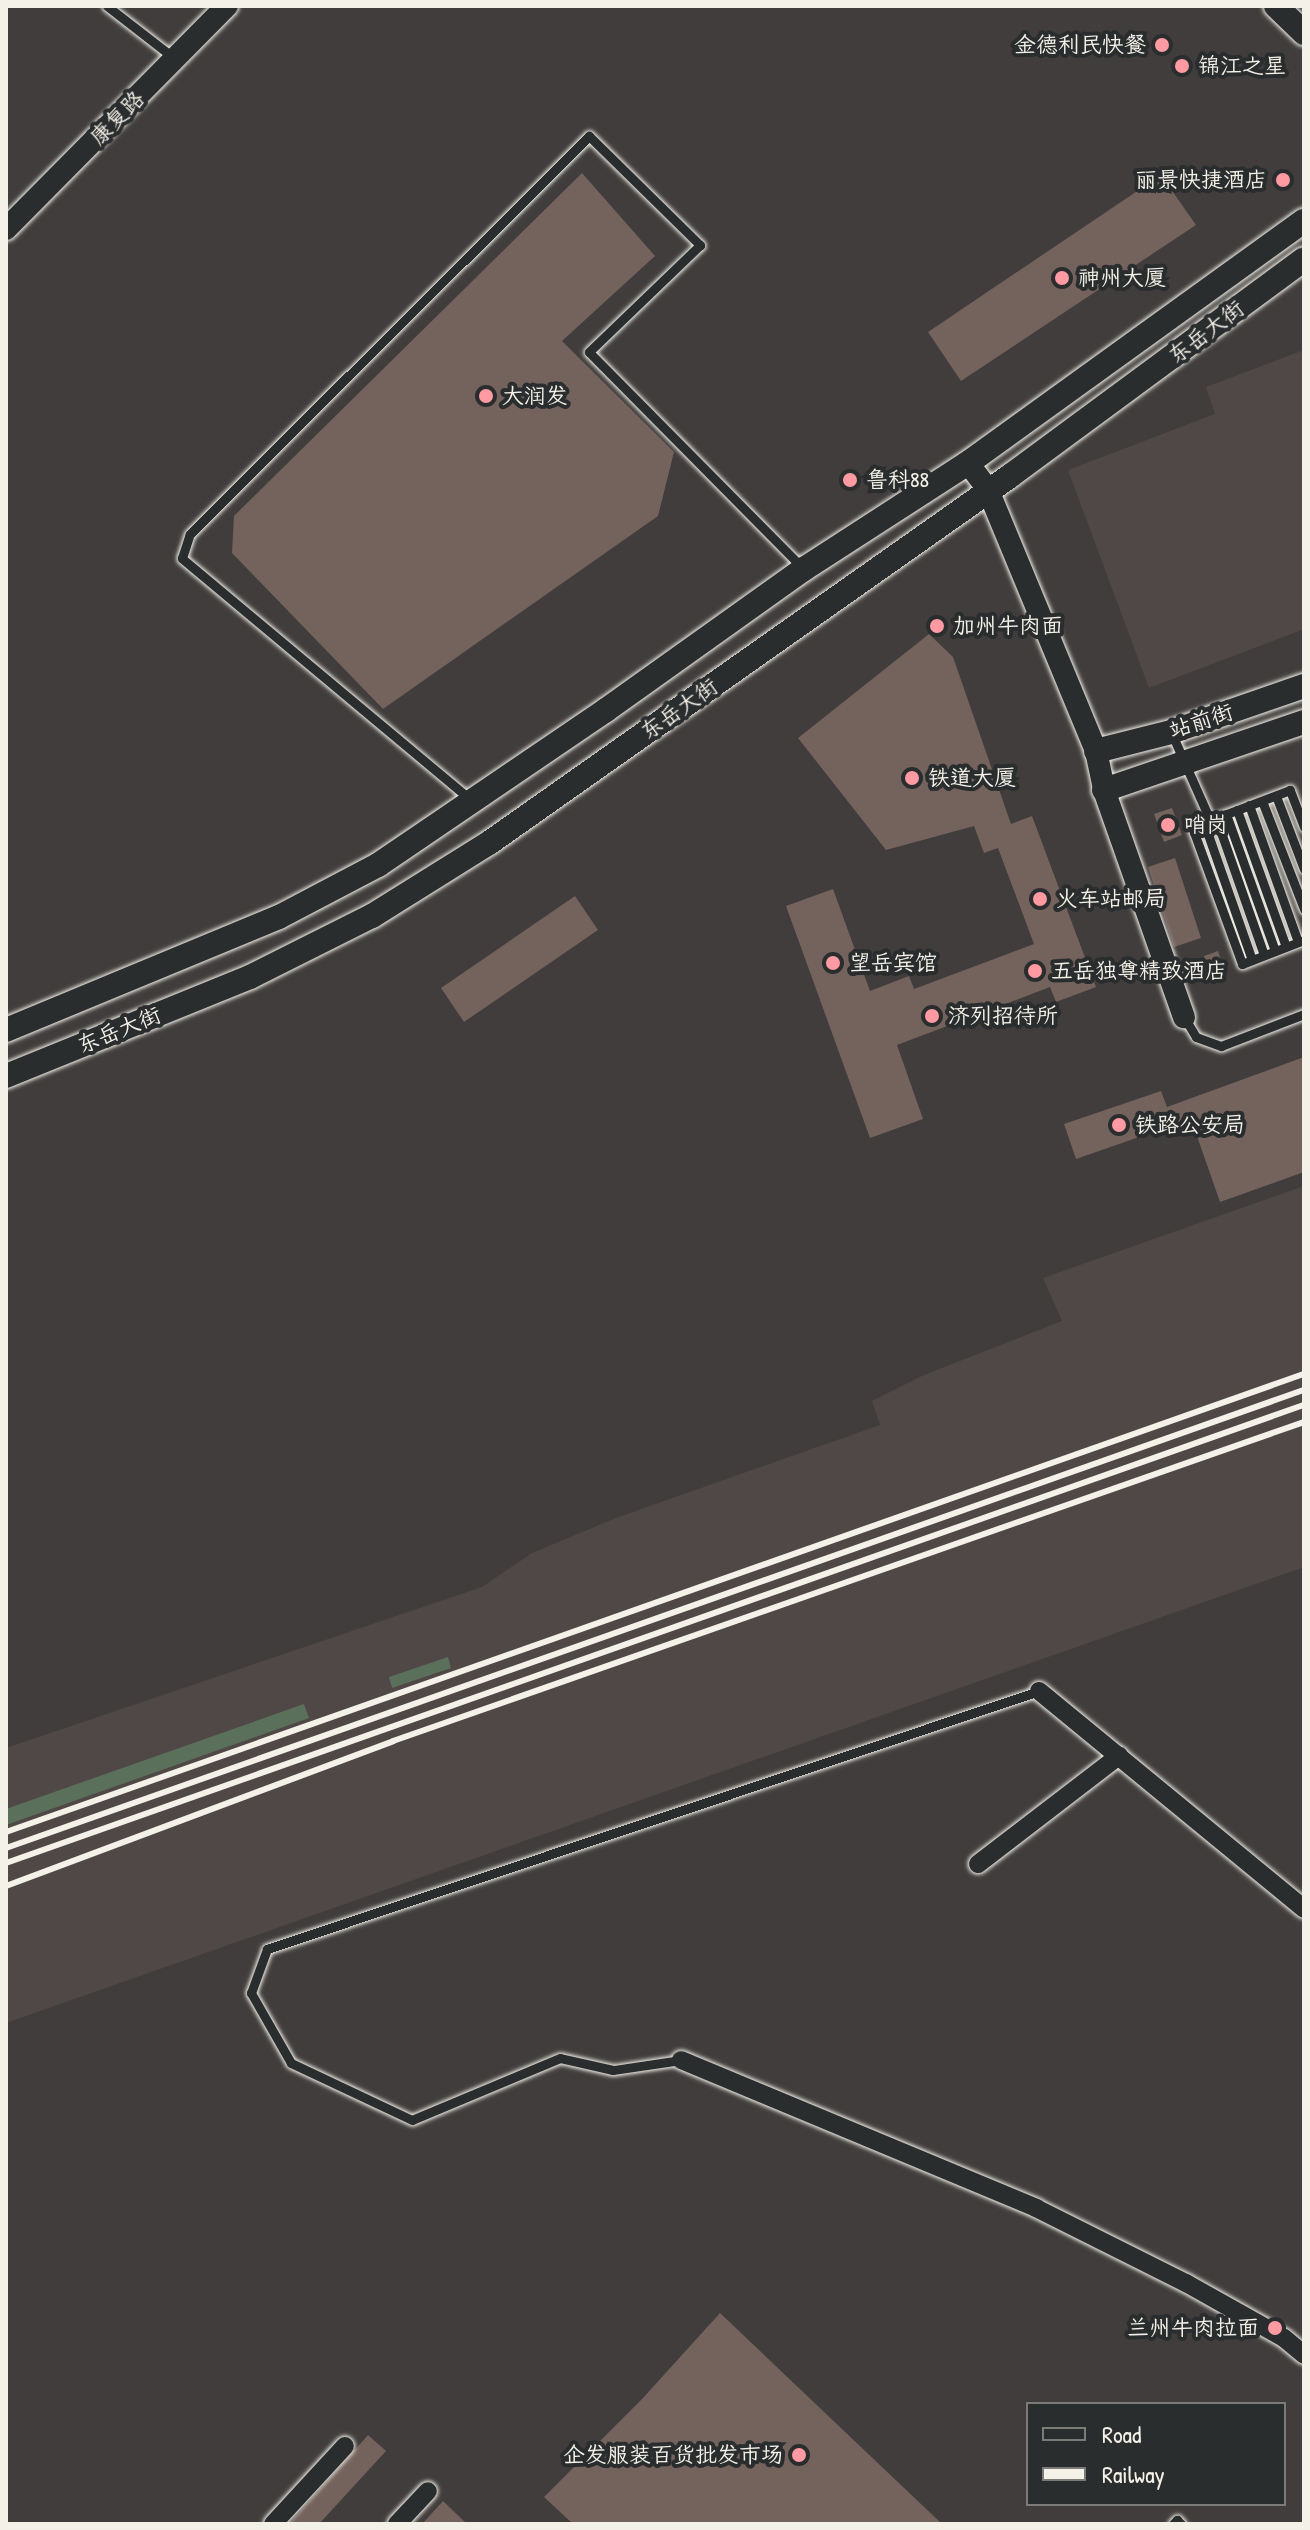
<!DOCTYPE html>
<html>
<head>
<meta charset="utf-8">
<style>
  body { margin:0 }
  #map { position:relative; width:1310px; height:2530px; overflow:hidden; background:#403d3c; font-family:"Patrick Hand","LXGW WenKai TC",sans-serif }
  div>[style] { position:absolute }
  .built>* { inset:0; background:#504846 }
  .green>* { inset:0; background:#5b705b }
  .building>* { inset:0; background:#74625d }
  .roads { filter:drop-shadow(0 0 2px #f4f1e8) drop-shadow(0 0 2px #f4f1e8) }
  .service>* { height:9px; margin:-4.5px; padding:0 4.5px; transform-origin:4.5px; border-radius:4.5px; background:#2a2d2e }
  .minor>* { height:18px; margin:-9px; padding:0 9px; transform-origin:9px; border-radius:9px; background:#2a2d2e }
  .tertiary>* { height:22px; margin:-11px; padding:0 11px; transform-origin:11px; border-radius:11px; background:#2a2d2e }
  .secondary>* { height:24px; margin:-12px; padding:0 12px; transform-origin:12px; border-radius:12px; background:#2a2d2e }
  .rail>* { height:6px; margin:-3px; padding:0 3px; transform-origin:3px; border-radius:3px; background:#f4f1e8 }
  .dots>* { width:22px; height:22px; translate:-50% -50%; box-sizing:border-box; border:4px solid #2a2d2e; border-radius:50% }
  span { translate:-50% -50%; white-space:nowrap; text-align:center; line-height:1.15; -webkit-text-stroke:8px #2a2d2e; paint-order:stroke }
  .poi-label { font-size:22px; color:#f4f1e8 }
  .right { translate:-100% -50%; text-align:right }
  .left { translate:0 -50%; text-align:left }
  .street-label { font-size:22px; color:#f4f1e8 }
  .frame { position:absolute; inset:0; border:8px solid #f4f1e8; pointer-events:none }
  .legend { position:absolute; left:1026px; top:2402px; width:260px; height:104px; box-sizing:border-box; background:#2a2d2e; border:2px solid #7b7b78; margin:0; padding:10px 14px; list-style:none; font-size:24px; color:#f4f1e8 }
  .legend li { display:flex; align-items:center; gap:16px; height:40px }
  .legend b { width:40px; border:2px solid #7b7b78 }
</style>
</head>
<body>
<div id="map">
  <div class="built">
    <i style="clip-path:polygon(1304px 350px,1304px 629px,1149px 688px,1068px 470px,1215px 414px,1206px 387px)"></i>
    <i style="clip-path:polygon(1304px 1186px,1304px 1567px,6px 2023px,6px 1748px,482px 1587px,532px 1553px,616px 1518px,880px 1425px,872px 1401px,924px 1375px,1062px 1321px,1043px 1278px)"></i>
  </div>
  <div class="green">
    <i style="clip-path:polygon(448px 1657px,451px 1668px,392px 1688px,389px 1677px)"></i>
    <i style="clip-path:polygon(304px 1704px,309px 1718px,6px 1825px,6px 1809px)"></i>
  </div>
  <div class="building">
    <i style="clip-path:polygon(582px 173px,655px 256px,562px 341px,674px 452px,658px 516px,383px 709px,232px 553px,234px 516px)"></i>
    <i style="clip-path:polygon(1161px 175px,1196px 225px,961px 381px,928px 332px)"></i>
    <i style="clip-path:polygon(929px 634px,953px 657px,1011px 824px,1032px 816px,1096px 987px,1056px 1002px,1050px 987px,897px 1045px,923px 1119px,870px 1138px,786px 906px,833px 889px,870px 991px,909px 976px,914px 989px,1034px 944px,998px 848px,984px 853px,974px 826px,886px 850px,798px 738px)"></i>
    <i style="clip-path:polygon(1172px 808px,1182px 835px,1164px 842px,1154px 814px)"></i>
    <i style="clip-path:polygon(1175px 858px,1201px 938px,1174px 947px,1148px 867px)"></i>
    <i style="clip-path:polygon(575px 896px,598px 930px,464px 1022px,441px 988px)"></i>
    <i style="clip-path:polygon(1218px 951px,1226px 977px,1212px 981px,1204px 956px)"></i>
    <i style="clip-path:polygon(1304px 1057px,1304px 1172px,1220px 1202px,1191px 1119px,1076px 1159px,1064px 1124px,1161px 1091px,1167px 1107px)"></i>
    <i style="clip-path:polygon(720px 2313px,942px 2524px,573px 2524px,544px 2497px,643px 2398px)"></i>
    <i style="clip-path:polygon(368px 2435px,386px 2451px,319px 2524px,289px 2524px)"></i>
    <i style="clip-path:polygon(443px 2501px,467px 2524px,422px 2524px)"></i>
  </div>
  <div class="roads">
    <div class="service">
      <i style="left:107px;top:6px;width:85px;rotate:37.8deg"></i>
      <i style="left:1171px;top:732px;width:96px;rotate:66.1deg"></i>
      <i style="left:1276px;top:796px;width:78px;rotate:69deg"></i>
      <i style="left:471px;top:800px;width:377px;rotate:-140.1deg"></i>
      <i style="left:182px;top:558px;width:25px;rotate:-72deg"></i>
      <i style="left:190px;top:534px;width:564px;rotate:-44.93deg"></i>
      <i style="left:589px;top:136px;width:156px;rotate:44.5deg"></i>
      <i style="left:700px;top:245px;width:154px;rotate:136.1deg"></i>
      <i style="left:589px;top:352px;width:303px;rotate:45.3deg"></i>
      <i style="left:1262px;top:801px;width:116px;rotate:68.7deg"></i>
      <i style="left:1249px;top:805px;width:145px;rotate:70.3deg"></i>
      <i style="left:1237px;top:810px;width:145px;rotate:70.3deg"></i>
      <i style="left:1226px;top:814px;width:145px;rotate:70.3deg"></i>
      <i style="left:1216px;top:818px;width:145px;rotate:70.7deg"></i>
      <i style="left:1204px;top:823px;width:145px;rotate:70.7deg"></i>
      <i style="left:1304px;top:827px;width:40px;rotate:-111deg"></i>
      <i style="left:1290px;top:790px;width:105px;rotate:159.3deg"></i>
      <i style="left:1192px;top:827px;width:146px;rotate:69.9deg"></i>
      <i style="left:1242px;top:964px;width:66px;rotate:-21.2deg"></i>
      <i style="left:1184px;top:1017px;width:23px;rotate:59deg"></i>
      <i style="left:1196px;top:1037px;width:27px;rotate:20deg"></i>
      <i style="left:1221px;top:1046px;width:89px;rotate:-21.1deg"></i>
      <i style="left:681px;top:2060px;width:69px;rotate:171.6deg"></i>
      <i style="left:613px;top:2070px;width:54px;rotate:-167.2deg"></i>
      <i style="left:560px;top:2058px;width:160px;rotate:157.3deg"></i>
      <i style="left:412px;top:2120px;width:134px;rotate:-154.8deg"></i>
      <i style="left:291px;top:2063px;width:81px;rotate:-119.7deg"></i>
      <i style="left:251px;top:1993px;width:47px;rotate:-70deg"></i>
      <i style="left:267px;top:1949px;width:814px;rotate:-18.48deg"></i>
      <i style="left:1173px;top:2524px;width:6px;rotate:-45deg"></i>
      <i style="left:1177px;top:2520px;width:6px;rotate:45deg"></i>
    </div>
    <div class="minor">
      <i style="left:1039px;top:1691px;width:343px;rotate:39.4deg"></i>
      <i style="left:978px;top:1864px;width:178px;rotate:-37.5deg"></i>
      <i style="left:681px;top:2060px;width:385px;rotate:22.6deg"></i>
      <i style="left:1036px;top:2208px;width:168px;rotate:26.6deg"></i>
      <i style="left:1186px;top:2283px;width:112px;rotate:29.3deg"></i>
      <i style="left:1284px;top:2338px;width:26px;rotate:40deg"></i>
      <i style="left:273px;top:2524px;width:106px;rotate:-47.3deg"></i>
      <i style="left:397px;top:2524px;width:45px;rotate:-46.8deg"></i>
    </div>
    <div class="tertiary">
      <i style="left:6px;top:229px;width:314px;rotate:-45.3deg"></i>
      <i style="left:968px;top:463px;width:34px;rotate:53deg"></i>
      <i style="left:988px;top:490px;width:282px;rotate:67.5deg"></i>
      <i style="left:1096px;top:751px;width:40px;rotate:78deg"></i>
      <i style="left:1104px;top:790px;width:241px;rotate:70.6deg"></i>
    </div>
    <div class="secondary">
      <i style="left:1276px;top:6px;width:39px;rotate:44deg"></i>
      <i style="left:1096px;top:751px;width:77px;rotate:-14.2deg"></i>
      <i style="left:1171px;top:732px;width:141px;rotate:-19.1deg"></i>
      <i style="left:1104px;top:790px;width:211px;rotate:-18.8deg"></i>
      <i style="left:6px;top:1030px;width:295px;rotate:-22.5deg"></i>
      <i style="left:279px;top:917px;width:112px;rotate:-27.7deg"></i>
      <i style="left:378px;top:865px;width:276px;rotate:-34.2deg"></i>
      <i style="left:606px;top:710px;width:243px;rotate:-35.5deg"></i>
      <i style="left:804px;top:569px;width:195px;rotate:-32.9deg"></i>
      <i style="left:968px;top:463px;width:414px;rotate:-35.8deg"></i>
      <i style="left:6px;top:1076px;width:263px;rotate:-22.1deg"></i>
      <i style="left:250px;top:977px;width:136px;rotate:-26.6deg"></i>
      <i style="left:372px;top:916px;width:138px;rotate:-32deg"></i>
      <i style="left:489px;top:843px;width:637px;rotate:-35.16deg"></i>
      <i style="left:1010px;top:476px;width:365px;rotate:-36.4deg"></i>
    </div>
  </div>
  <div class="rail">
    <i style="left:6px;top:1832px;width:1376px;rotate:-19.44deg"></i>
    <i style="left:6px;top:1848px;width:1376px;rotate:-19.44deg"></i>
    <i style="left:6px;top:1863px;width:1376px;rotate:-19.44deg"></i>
    <i style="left:6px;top:1886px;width:413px;rotate:-20.5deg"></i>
    <i style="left:393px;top:1741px;width:965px;rotate:-19.3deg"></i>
  </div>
  <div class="dots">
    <i style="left:1162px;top:45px;background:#ff9aa2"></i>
    <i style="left:1182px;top:66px;background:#ff9aa2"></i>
    <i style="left:1283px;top:180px;background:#ff9aa2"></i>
    <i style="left:1062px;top:278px;background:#ff9aa2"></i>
    <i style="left:486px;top:396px;background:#ff9aa2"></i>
    <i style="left:850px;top:480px;background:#ff9aa2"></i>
    <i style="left:937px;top:626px;background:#ff9aa2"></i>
    <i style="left:912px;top:778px;background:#ff9aa2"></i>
    <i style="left:1168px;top:825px;background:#ff9aa2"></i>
    <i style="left:1040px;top:899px;background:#ff9aa2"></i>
    <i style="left:833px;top:963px;background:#ff9aa2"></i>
    <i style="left:1035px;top:971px;background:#ff9aa2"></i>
    <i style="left:932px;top:1016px;background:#ff9aa2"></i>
    <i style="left:1119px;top:1125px;background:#ff9aa2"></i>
    <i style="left:1275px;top:2328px;background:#ff9aa2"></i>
    <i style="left:799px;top:2455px;background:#ff9aa2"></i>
  </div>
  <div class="poi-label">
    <span class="right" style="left:1146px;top:45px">金德利民快餐</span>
    <span class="left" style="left:1198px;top:66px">锦江之星</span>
    <span class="right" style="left:1267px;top:180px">丽景快捷酒店</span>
    <span class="left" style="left:1078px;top:278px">神州大厦</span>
    <span class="left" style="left:502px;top:396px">大润发</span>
    <span class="left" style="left:866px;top:480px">鲁科88</span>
    <span class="left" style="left:953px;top:626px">加州牛肉面</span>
    <span class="left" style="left:928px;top:778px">铁道大厦</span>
    <span class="left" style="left:1184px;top:825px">哨岗</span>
    <span class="left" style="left:1056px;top:899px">火车站邮局</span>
    <span class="left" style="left:849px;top:963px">望岳宾馆</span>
    <span class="left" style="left:1051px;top:971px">五岳独尊精致酒店</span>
    <span class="left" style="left:948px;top:1016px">济列招待所</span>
    <span class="left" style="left:1135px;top:1125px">铁路公安局</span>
    <span class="right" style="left:1259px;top:2328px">兰州牛肉拉面</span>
    <span class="right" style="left:783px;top:2455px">企发服装百货批发市场</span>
  </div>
  <div class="street-label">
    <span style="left:117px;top:118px;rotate:-45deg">康复路</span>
    <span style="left:1206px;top:332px;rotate:-37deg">东岳大街</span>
    <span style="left:679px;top:709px;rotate:-35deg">东岳大街</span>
    <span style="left:1201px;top:721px;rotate:-18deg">站前街</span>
    <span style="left:119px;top:1030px;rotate:-22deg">东岳大街</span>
  </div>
  <div class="frame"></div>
  <ul class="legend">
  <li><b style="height:10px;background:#2a2d2e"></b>Road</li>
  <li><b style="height:10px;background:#f4f1e8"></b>Railway</li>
  </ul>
</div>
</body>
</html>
